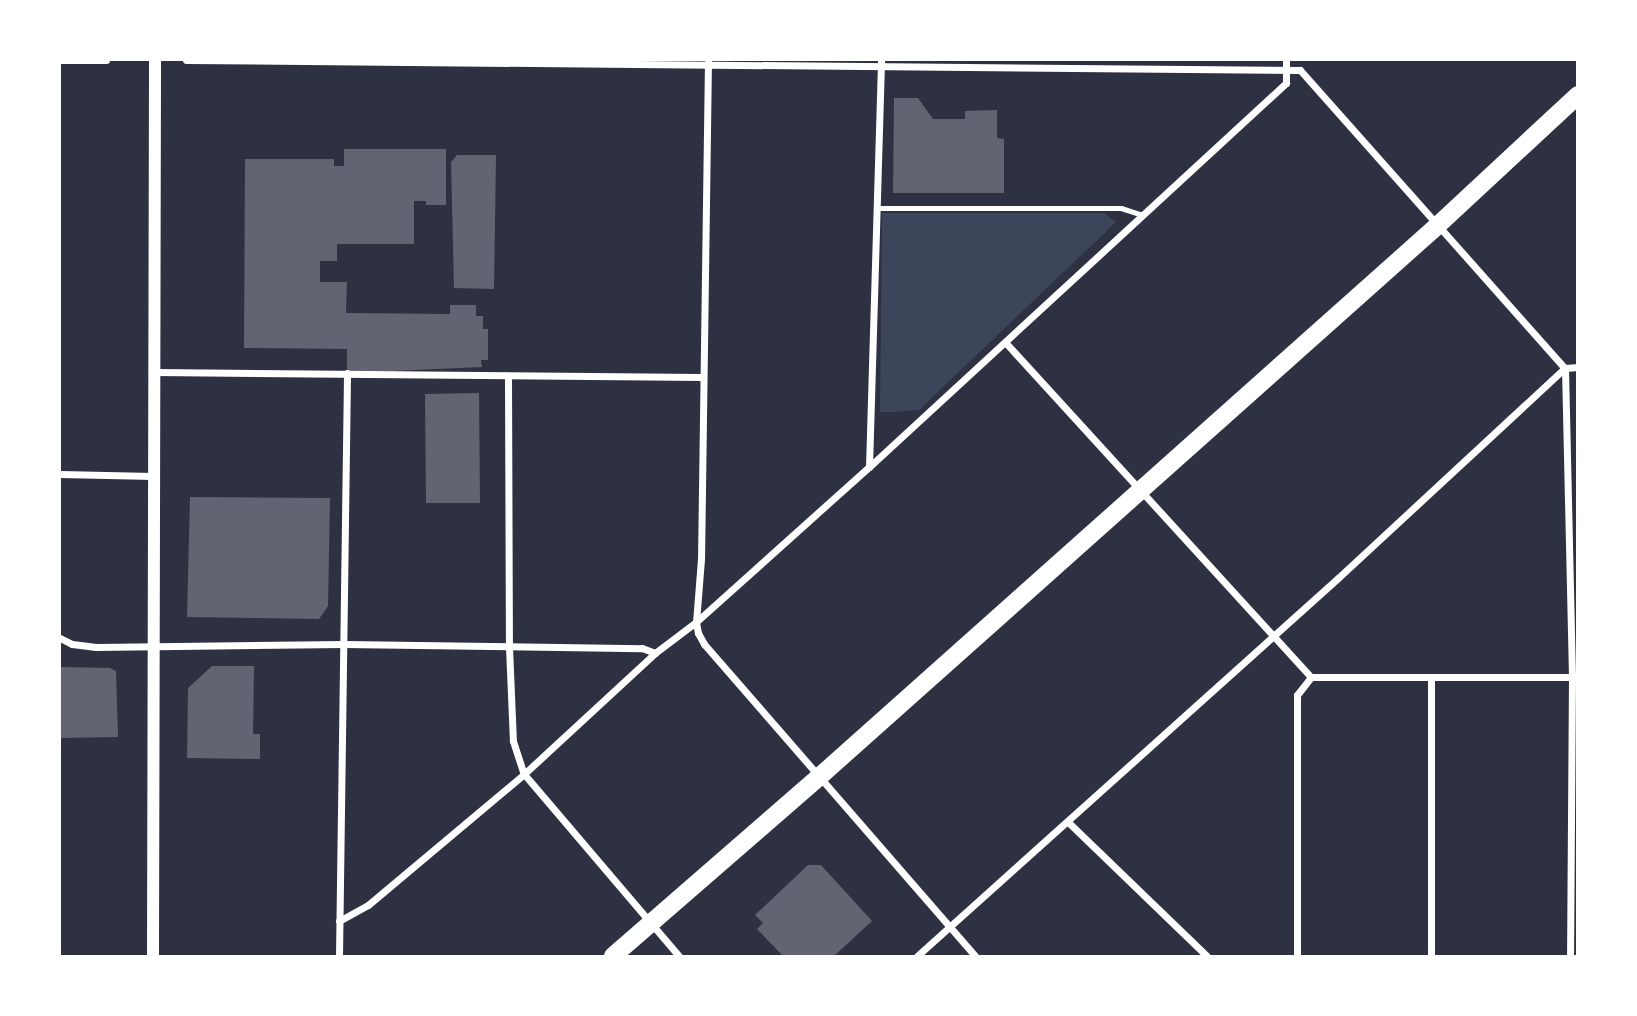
<!DOCTYPE html>
<html>
<head>
<meta charset="utf-8">
<style>
  body { margin:0 }
  #map { position:relative; width:1637px; height:1016px; overflow:hidden; background:#2d3142; font-family:Rubik,sans-serif }
  div>[style] { position:absolute }
  .green>* { inset:0; background:#3c4559 }
  .building>* { inset:0; background:#626471 }
  .service>* { height:5px; margin:-2.5px; padding:0 2.5px; transform-origin:2.5px; border-radius:2.5px; background:#fff }
  .minor>* { height:7px; margin:-3.5px; padding:0 3.5px; transform-origin:3.5px; border-radius:3.5px; background:#fff }
  .tertiary>* { height:12px; margin:-6px; padding:0 6px; transform-origin:6px; border-radius:6px; background:#fff }
  .primary>* { height:18px; margin:-9px; padding:0 9px; transform-origin:9px; border-radius:9px; background:#fff }
  span { translate:-50% -50%; white-space:nowrap; text-align:center; line-height:1.15; -webkit-text-stroke:5px #fff; paint-order:stroke }
  .frame { position:absolute; inset:0; border:61px solid #fff; pointer-events:none }
</style>
</head>
<body>
<div id="map">
  <div class="green">
    <i style="clip-path:polygon(882px 213px,1104px 213px,1116px 222px,919px 410px,896px 412px,880px 412px)"></i>
  </div>
  <div class="building">
    <i style="clip-path:polygon(894px 98px,918px 98px,933px 119px,965px 119px,965px 111px,997px 110px,997px 138px,1004px 139px,1004px 193px,893px 193px)"></i>
    <i style="clip-path:polygon(344px 149px,446px 149px,446px 205px,426px 205px,426px 201px,414px 201px,414px 244px,337px 244px,337px 261px,320px 261px,320px 282px,347px 282px,346px 313px,450px 314px,450px 305px,476px 305px,476px 316px,483px 316px,483px 329px,488px 329px,488px 360px,481px 360px,482px 367px,347px 373px,347px 349px,244px 348px,245px 159px,334px 159px,334px 166px,344px 166px)"></i>
    <i style="clip-path:polygon(457px 155px,496px 155px,494px 289px,454px 288px,451px 162px)"></i>
    <i style="clip-path:polygon(479px 393px,480px 503px,426px 503px,425px 394px)"></i>
    <i style="clip-path:polygon(190px 497px,330px 498px,328px 606px,319px 619px,187px 617px)"></i>
    <i style="clip-path:polygon(212px 666px,254px 666px,253px 734px,260px 734px,260px 759px,187px 758px,188px 688px)"></i>
    <i style="clip-path:polygon(60px 667px,110px 668px,116px 671px,118px 737px,60px 738px)"></i>
    <i style="clip-path:polygon(808px 865px,821px 865px,872px 921px,834px 956px,783px 956px,757px 929px,763px 923px,755px 915px)"></i>
  </div>
  <div class="service">
    <i style="left:877px;top:208px;width:244px"></i>
    <i style="left:1121px;top:208px;width:23px;rotate:18deg"></i>
  </div>
  <div class="minor">
    <i style="left:60px;top:60px;width:46px"></i>
    <i style="left:186px;top:60px;width:1114px;rotate:0.51deg"></i>
    <i style="left:1300px;top:70px;width:399px;rotate:48.4deg"></i>
    <i style="left:1565px;top:368px;width:309px;rotate:88.7deg"></i>
    <i style="left:1572px;top:677px;width:279px;rotate:90.4deg"></i>
    <i style="left:708px;top:60px;width:499px;rotate:90.8deg"></i>
    <i style="left:701px;top:559px;width:63px;rotate:94.5deg"></i>
    <i style="left:696px;top:622px;width:11px;rotate:80deg"></i>
    <i style="left:698px;top:633px;width:13px;rotate:61deg"></i>
    <i style="left:704px;top:644px;width:413px;rotate:49deg"></i>
    <i style="left:1005px;top:342px;width:454px;rotate:47.6deg"></i>
    <i style="left:154px;top:372px;width:548px;rotate:0.52deg"></i>
    <i style="left:508px;top:376px;width:271px;rotate:89.8deg"></i>
    <i style="left:509px;top:647px;width:94px;rotate:87.6deg"></i>
    <i style="left:513px;top:741px;width:35px;rotate:72deg"></i>
    <i style="left:524px;top:774px;width:239px;rotate:49.6deg"></i>
    <i style="left:869px;top:467px;width:407px;rotate:-88.3deg"></i>
    <i style="left:60px;top:474px;width:93px;rotate:1.2deg"></i>
    <i style="left:60px;top:638px;width:13px;rotate:27deg"></i>
    <i style="left:72px;top:644px;width:24px;rotate:7deg"></i>
    <i style="left:96px;top:647px;width:248px;rotate:-0.7deg"></i>
    <i style="left:344px;top:644px;width:298px;rotate:0.8deg"></i>
    <i style="left:642px;top:648px;width:14px;rotate:21deg"></i>
    <i style="left:655px;top:653px;width:51px;rotate:-37.1deg"></i>
    <i style="left:696px;top:622px;width:232px;rotate:-41.9deg"></i>
    <i style="left:869px;top:467px;width:567px;rotate:-42.64deg"></i>
    <i style="left:1286px;top:83px;width:23px;rotate:-90deg"></i>
    <i style="left:1311px;top:677px;width:267px"></i>
    <i style="left:1431px;top:677px;width:279px;rotate:90deg"></i>
    <i style="left:1068px;top:822px;width:193px;rotate:44deg"></i>
    <i style="left:339px;top:921px;width:33px;rotate:-29deg"></i>
    <i style="left:368px;top:905px;width:204px;rotate:-40deg"></i>
    <i style="left:524px;top:774px;width:178px;rotate:-42.7deg"></i>
    <i style="left:339px;top:956px;width:583px;rotate:-89.21deg"></i>
    <i style="left:917px;top:956px;width:566px;rotate:-41.92deg"></i>
    <i style="left:1338px;top:578px;width:309px;rotate:-42.8deg"></i>
    <i style="left:1565px;top:368px;width:13px;rotate:-4deg"></i>
    <i style="left:1297px;top:956px;width:261px;rotate:-90deg"></i>
    <i style="left:1297px;top:695px;width:23px;rotate:-52deg"></i>
  </div>
  <div class="tertiary">
    <i style="left:153px;top:956px;width:896px;rotate:-89.87deg"></i>
  </div>
  <div class="primary">
    <i style="left:613px;top:956px;width:273px;rotate:-41deg"></i>
    <i style="left:819px;top:777px;width:828px;rotate:-41.72deg"></i>
    <i style="left:1437px;top:226px;width:192px;rotate:-42.9deg"></i>
  </div>
  <div class="frame"></div>
</div>
</body>
</html>
